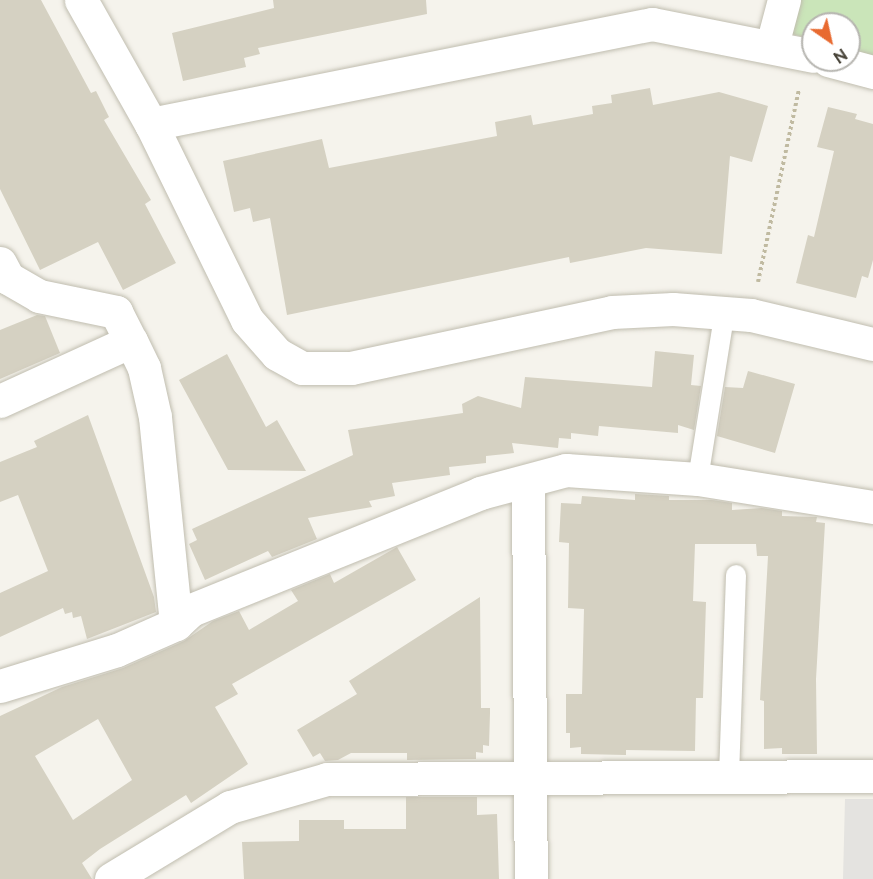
<!DOCTYPE html>
<html>
<head>
<meta charset="utf-8">
<style>
  body { margin:0 }
  #map { position:relative; width:873px; height:879px; overflow:hidden; background:#f5f3ec; font-family:Raleway,sans-serif }
  div>[style] { position:absolute }
  .green>* { inset:0; background:#cae5b9 }
  .parking>* { inset:0; background:#e4e3e0 }
  .building>* { inset:0; background:#d5d1c2 }
  .path>* { height:4px; margin-top:-2px; transform-origin:0; background:repeating-linear-gradient(90deg,#c0baa1 0 3px,transparent 0 6px) }
  .roads { filter:drop-shadow(0 0 2px #c0bdaf) drop-shadow(0 0 2px #c0bdaf) }
  .service>* { height:20px; margin:-10px; padding:0 10px; transform-origin:10px; border-radius:10px; background:#fff }
  .minor>* { height:33px; margin:-16.5px; padding:0 16.5px; transform-origin:16.5px; border-radius:16.5px; background:#fff }
  .tertiary>* { height:33px; margin:-16.5px; padding:0 16.5px; transform-origin:16.5px; border-radius:16.5px; background:#fff }
  span { translate:-50% -50%; white-space:nowrap; text-align:center; line-height:1.15; -webkit-text-stroke:6px #fff; paint-order:stroke }
  .north { position:absolute; left:801px; top:12px; width:60px; height:60px; box-sizing:border-box; background:#fff; border:2px solid #b6b5b0; border-radius:50%; rotate:146deg; font-size:16px; font-weight:700; line-height:24px; text-align:center; color:#49453a }
  .north::after { content:''; display:block; margin:auto; width:21px; height:27px; background:#e86a30; clip-path:polygon(50% 0,100% 100%,50% 72%,0 100%) }
</style>
</head>
<body>
<div id="map">
  <div class="green">
    <i style="clip-path:polygon(800px 0,873px 0,873px 56px,849px 49px,849px 24px,813px 24px,813px 40px,792px 34px)"></i>
  </div>
  <div class="parking">
    <i style="clip-path:polygon(845px 799px,873px 799px,873px 879px,843px 879px)"></i>
  </div>
  <div class="building">
    <i style="clip-path:polygon(0 0,41px 0,91px 93px,96px 91px,109px 117px,104px 120px,151px 200px,145px 204px,176px 263px,123px 290px,98px 242px,40px 270px,0 189px)"></i>
    <i style="clip-path:polygon(273px 0,426px 0,427px 14px,258px 48px,260px 54px,244px 58px,246px 67px,183px 81px,172px 33px,274px 8px)"></i>
    <i style="clip-path:polygon(650px 88px,653px 105px,719px 92px,768px 106px,752px 162px,730px 156px,722px 254px,646px 248px,570px 263px,569px 257px,287px 315px,270px 218px,253px 222px,250px 208px,234px 212px,223px 161px,322px 139px,329px 168px,497px 136px,495px 122px,531px 115px,533px 125px,593px 114px,592px 106px,612px 103px,611px 95px)"></i>
    <i style="clip-path:polygon(828px 107px,857px 114px,855px 119px,873px 124px,873px 260px,868px 278px,862px 276px,856px 298px,796px 283px,808px 235px,814px 237px,834px 151px,817px 147px)"></i>
    <i style="clip-path:polygon(37px 315px,45px 316px,60px 353px,0 379px,0 330px)"></i>
    <i style="clip-path:polygon(655px 351px,694px 355px,691px 385px,701px 386px,694px 430px,678px 425px,678px 433px,599px 426px,598px 436px,571px 433px,571px 439px,559px 438px,558px 448px,512px 443px,514px 453px,486px 456px,486px 463px,449px 467px,450px 475px,392px 483px,395px 496px,369px 501px,372px 507px,308px 518px,317px 539px,272px 557px,268px 551px,205px 580px,189px 544px,197px 540px,192px 529px,353px 455px,348px 430px,463px 413px,462px 404px,478px 396px,521px 408px,525px 377px,652px 387px)"></i>
    <i style="clip-path:polygon(227px 354px,266px 427px,277px 420px,306px 471px,228px 470px,179px 380px)"></i>
    <i style="clip-path:polygon(748px 371px,795px 384px,775px 453px,717px 436px,725px 387px,743px 388px)"></i>
    <i style="clip-path:polygon(88px 415px,154px 597px,156px 612px,87px 639px,81px 616px,73px 618px,72px 612px,65px 614px,63px 608px,0 637px,0 593px,48px 571px,18px 495px,0 502px,0 462px,37px 447px,34px 441px)"></i>
    <i style="clip-path:polygon(635px 494px,669px 496px,669px 500px,712px 500px,732px 503px,732px 510px,762px 508px,782px 511px,782px 516px,817px 517px,816px 522px,825px 523px,816px 679px,817px 754px,782px 754px,782px 748px,764px 749px,764px 701px,760px 700px,768px 556px,757px 556px,756px 544px,695px 544px,693px 601px,706px 602px,703px 698px,696px 698px,695px 751px,626px 750px,626px 755px,581px 754px,581px 747px,570px 748px,570px 733px,566px 733px,566px 694px,582px 694px,584px 609px,568px 608px,569px 543px,559px 542px,561px 503px,581px 504px,582px 496px,635px 500px)"></i>
    <i style="clip-path:polygon(evenodd,397px 547px,416px 580px,232px 684px,238px 694px,215px 707px,248px 764px,191px 803px,186px 795px,100px 849px,82px 863px,92px 879px,0 879px,0 716px,62px 687px,123px 668px,184px 641px,213px 621px,239px 611px,249px 630px,298px 601px,291px 590px,330px 574px,334px 583px,397px 547px,98px 719px,132px 780px,73px 820px,35px 756px,98px 719px)"></i>
    <i style="clip-path:polygon(480px 597px,481px 708px,490px 708px,490px 713px,489px 746px,483px 745px,483px 753px,476px 752px,476px 759px,407px 760px,407px 753px,351px 753px,338px 760px,325px 761px,320px 753px,313px 757px,297px 730px,357px 694px,349px 681px)"></i>
    <i style="clip-path:polygon(406px 797px,477px 797px,477px 815px,497px 814px,499px 879px,244px 879px,242px 842px,299px 841px,299px 820px,344px 820px,344px 829px,406px 829px)"></i>
  </div>
  <div class="path">
    <i style="left:758px;top:282px;width:197px;rotate:-78deg"></i>
  </div>
  <div class="roads">
    <div class="service">
      <i style="left:698px;top:479px;width:170px;rotate:-80.9deg"></i>
      <i style="left:729px;top:776px;width:201px;rotate:-88deg"></i>
    </div>
    <div class="minor">
      <i style="left:772px;top:45px;width:47px;rotate:-75.1deg"></i>
      <i style="left:828px;top:60px;width:47px;rotate:14.9deg"></i>
      <i style="left:151px;top:124px;width:511px;rotate:-11.29deg"></i>
      <i style="left:652px;top:24px;width:164px;rotate:11.2deg"></i>
      <i style="left:0;top:263px;width:17px;rotate:62deg"></i>
      <i style="left:8px;top:278px;width:36px;rotate:30deg"></i>
      <i style="left:39px;top:296px;width:79px;rotate:11.7deg"></i>
      <i style="left:116px;top:312px;width:33px;rotate:63deg"></i>
      <i style="left:131px;top:341px;width:30px;rotate:64deg"></i>
      <i style="left:144px;top:368px;width:50px;rotate:77.3deg"></i>
      <i style="left:155px;top:417px;width:208px;rotate:84.2deg"></i>
      <i style="left:0;top:401px;width:144px;rotate:-24.6deg"></i>
      <i style="left:528px;top:481px;width:398px;rotate:89.6deg"></i>
      <i style="left:0;top:686px;width:122px;rotate:-17.1deg"></i>
      <i style="left:117px;top:650px;width:64px;rotate:-23.8deg"></i>
      <i style="left:176px;top:624px;width:21px;rotate:-43deg"></i>
      <i style="left:191px;top:610px;width:312px;rotate:-22deg"></i>
      <i style="left:480px;top:493px;width:89px;rotate:-15deg"></i>
      <i style="left:566px;top:470px;width:132px;rotate:3.9deg"></i>
      <i style="left:698px;top:479px;width:177px;rotate:9.1deg"></i>
      <i style="left:111px;top:879px;width:139px;rotate:-31.2deg"></i>
      <i style="left:230px;top:807px;width:101px;rotate:-16.1deg"></i>
      <i style="left:327px;top:779px;width:546px;rotate:-0.31deg"></i>
    </div>
    <div class="tertiary">
      <i style="left:81px;top:0;width:142px;rotate:60.6deg"></i>
      <i style="left:151px;top:124px;width:218px;rotate:63.9deg"></i>
      <i style="left:247px;top:320px;width:45px;rotate:48.6deg"></i>
      <i style="left:277px;top:354px;width:29px;rotate:29deg"></i>
      <i style="left:302px;top:368px;width:49px"></i>
      <i style="left:351px;top:368px;width:267px;rotate:-12.1deg"></i>
      <i style="left:612px;top:312px;width:61px;rotate:-2.8deg"></i>
      <i style="left:673px;top:309px;width:78px;rotate:4.4deg"></i>
      <i style="left:751px;top:315px;width:125px;rotate:13.4deg"></i>
    </div>
  </div>
  <div class="north">N</div>
</div>
</body>
</html>
